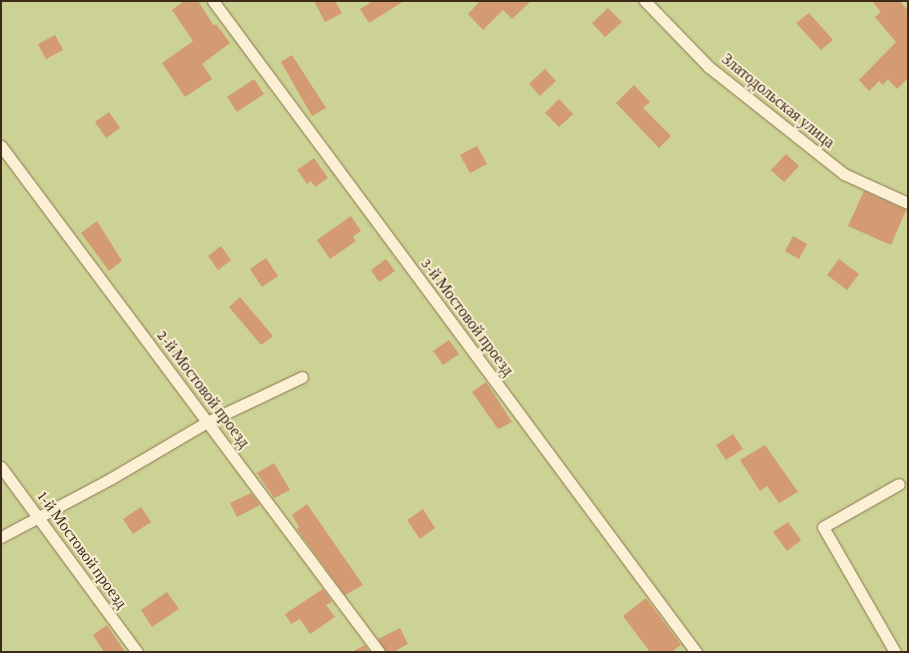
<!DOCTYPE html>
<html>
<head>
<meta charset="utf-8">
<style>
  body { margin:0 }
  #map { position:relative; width:909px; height:653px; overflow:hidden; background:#f2e3c0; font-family:"Crimson Pro",serif }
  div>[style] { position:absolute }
  .green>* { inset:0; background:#cbd293 }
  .building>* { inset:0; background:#d49a72 }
  .roads { filter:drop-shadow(0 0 1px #8e7356) drop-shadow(0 0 1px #8e7356) }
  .lane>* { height:11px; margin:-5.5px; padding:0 5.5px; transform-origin:5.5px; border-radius:5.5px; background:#fcf0d4 }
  span { translate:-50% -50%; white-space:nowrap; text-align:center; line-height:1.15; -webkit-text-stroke:4px #f9edd1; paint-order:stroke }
  .street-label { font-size:16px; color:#3c2b1c }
  .frame { position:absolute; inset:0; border:2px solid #3c2b1c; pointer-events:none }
</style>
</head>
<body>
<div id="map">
  <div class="green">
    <i style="clip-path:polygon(1px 1px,908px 1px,908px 652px,1px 652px)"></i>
  </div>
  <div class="building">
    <i style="clip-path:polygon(184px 1px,198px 1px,214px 26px,216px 24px,230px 43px,202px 64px,212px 79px,185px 97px,162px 63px,193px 41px,172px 10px)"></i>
    <i style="clip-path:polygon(314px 1px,335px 1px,342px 13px,325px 22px)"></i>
    <i style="clip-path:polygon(373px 1px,404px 1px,369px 23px,360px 9px)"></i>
    <i style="clip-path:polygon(480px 1px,531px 1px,512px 19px,503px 10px,483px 30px,468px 14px)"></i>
    <i style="clip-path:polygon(872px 1px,900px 1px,908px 11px,908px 78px,897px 89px,888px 79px,883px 85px,879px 81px,869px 91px,859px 80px,896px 42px,875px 17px,881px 12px)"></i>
    <i style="clip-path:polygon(608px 8px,622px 22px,605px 37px,592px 23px)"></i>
    <i style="clip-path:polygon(809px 13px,833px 40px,821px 50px,796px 23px)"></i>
    <i style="clip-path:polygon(55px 35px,63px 50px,46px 59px,38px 44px)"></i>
    <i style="clip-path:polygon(292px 55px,326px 108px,312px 116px,281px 62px)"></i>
    <i style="clip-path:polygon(545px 69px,556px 81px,540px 96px,529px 84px)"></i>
    <i style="clip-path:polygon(254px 79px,264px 94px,237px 112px,227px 97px)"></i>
    <i style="clip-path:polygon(634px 85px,650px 102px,643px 108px,671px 136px,659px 148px,616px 103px)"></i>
    <i style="clip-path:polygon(559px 99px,573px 114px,559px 127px,545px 113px)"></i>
    <i style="clip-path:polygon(109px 112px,120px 128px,106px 138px,95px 122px)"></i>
    <i style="clip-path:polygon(477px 146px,487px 164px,470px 173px,460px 155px)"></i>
    <i style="clip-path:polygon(786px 154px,799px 166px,784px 182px,771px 170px)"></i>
    <i style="clip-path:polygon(314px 158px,328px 178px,315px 187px,311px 181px,307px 184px,297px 170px)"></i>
    <i style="clip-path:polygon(864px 191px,906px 210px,891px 245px,848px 226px)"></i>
    <i style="clip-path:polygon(351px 216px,361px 231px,353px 236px,356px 241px,330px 259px,317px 240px)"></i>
    <i style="clip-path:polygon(97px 221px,122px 261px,109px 271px,81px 233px)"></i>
    <i style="clip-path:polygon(793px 236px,807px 244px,799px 259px,785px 251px)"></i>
    <i style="clip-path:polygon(221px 246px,231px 260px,218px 270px,208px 256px)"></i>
    <i style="clip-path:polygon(266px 258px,278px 276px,262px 287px,250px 269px)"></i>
    <i style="clip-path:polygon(386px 259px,395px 271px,379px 282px,371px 270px)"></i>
    <i style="clip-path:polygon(839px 259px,859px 274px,847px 290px,827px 275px)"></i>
    <i style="clip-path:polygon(240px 297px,273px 336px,261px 345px,229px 307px)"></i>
    <i style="clip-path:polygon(449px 340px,459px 354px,443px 365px,433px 351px)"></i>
    <i style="clip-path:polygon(486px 382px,512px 422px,498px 429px,472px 392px)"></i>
    <i style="clip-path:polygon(733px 434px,743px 449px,726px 460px,716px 445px)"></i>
    <i style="clip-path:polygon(765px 445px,798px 492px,779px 503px,767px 486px,760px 491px,740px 460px)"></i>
    <i style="clip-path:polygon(274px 463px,290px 490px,274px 498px,257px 473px)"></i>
    <i style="clip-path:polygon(251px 493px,260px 505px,237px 517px,230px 503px)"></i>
    <i style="clip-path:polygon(307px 504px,363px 585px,345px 595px,309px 546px,297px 529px,299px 527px,292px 515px)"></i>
    <i style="clip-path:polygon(141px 507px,151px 522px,133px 534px,123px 519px)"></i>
    <i style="clip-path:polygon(423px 509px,435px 528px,420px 539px,407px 520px)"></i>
    <i style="clip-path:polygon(788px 522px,801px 540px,787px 551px,773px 532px)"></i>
    <i style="clip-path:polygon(323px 589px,332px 602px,326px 605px,335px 617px,310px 634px,300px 619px,291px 624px,285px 614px)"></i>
    <i style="clip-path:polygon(167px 592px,179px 609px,152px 627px,141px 610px)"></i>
    <i style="clip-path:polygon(646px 598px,681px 645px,671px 652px,650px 652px,623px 616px)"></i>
    <i style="clip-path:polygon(107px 625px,125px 652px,104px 652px,93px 635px)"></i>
    <i style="clip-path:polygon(400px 628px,408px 644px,393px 652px,386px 652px,378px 639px)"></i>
    <i style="clip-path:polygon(365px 645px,369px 652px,352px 652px)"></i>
  </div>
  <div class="roads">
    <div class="lane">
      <i style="left:213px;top:1px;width:811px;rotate:53.43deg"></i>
      <i style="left:645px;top:1px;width:92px;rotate:45.9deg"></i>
      <i style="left:709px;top:67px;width:172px;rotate:38.4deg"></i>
      <i style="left:844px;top:174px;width:70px;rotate:24.4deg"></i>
      <i style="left:1px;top:146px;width:632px;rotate:53.24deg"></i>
      <i style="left:1px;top:467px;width:230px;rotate:53.7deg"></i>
      <i style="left:1px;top:537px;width:123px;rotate:-28deg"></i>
      <i style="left:110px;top:479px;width:113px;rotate:-30.4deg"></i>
      <i style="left:207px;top:422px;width:105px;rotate:-25.3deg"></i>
      <i style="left:895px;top:652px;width:144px;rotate:-119.9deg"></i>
      <i style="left:823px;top:527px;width:87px;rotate:-29.5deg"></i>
    </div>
  </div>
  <div class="street-label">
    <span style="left:778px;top:101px;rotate:39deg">Златодольская улица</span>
    <span style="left:467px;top:317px;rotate:53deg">3-й Мостовой проезд</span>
    <span style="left:203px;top:389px;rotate:53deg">2-й Мостовой проезд</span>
    <span style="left:82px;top:550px;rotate:54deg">1-й Мостовой проезд</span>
  </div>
  <div class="frame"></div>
</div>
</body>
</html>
